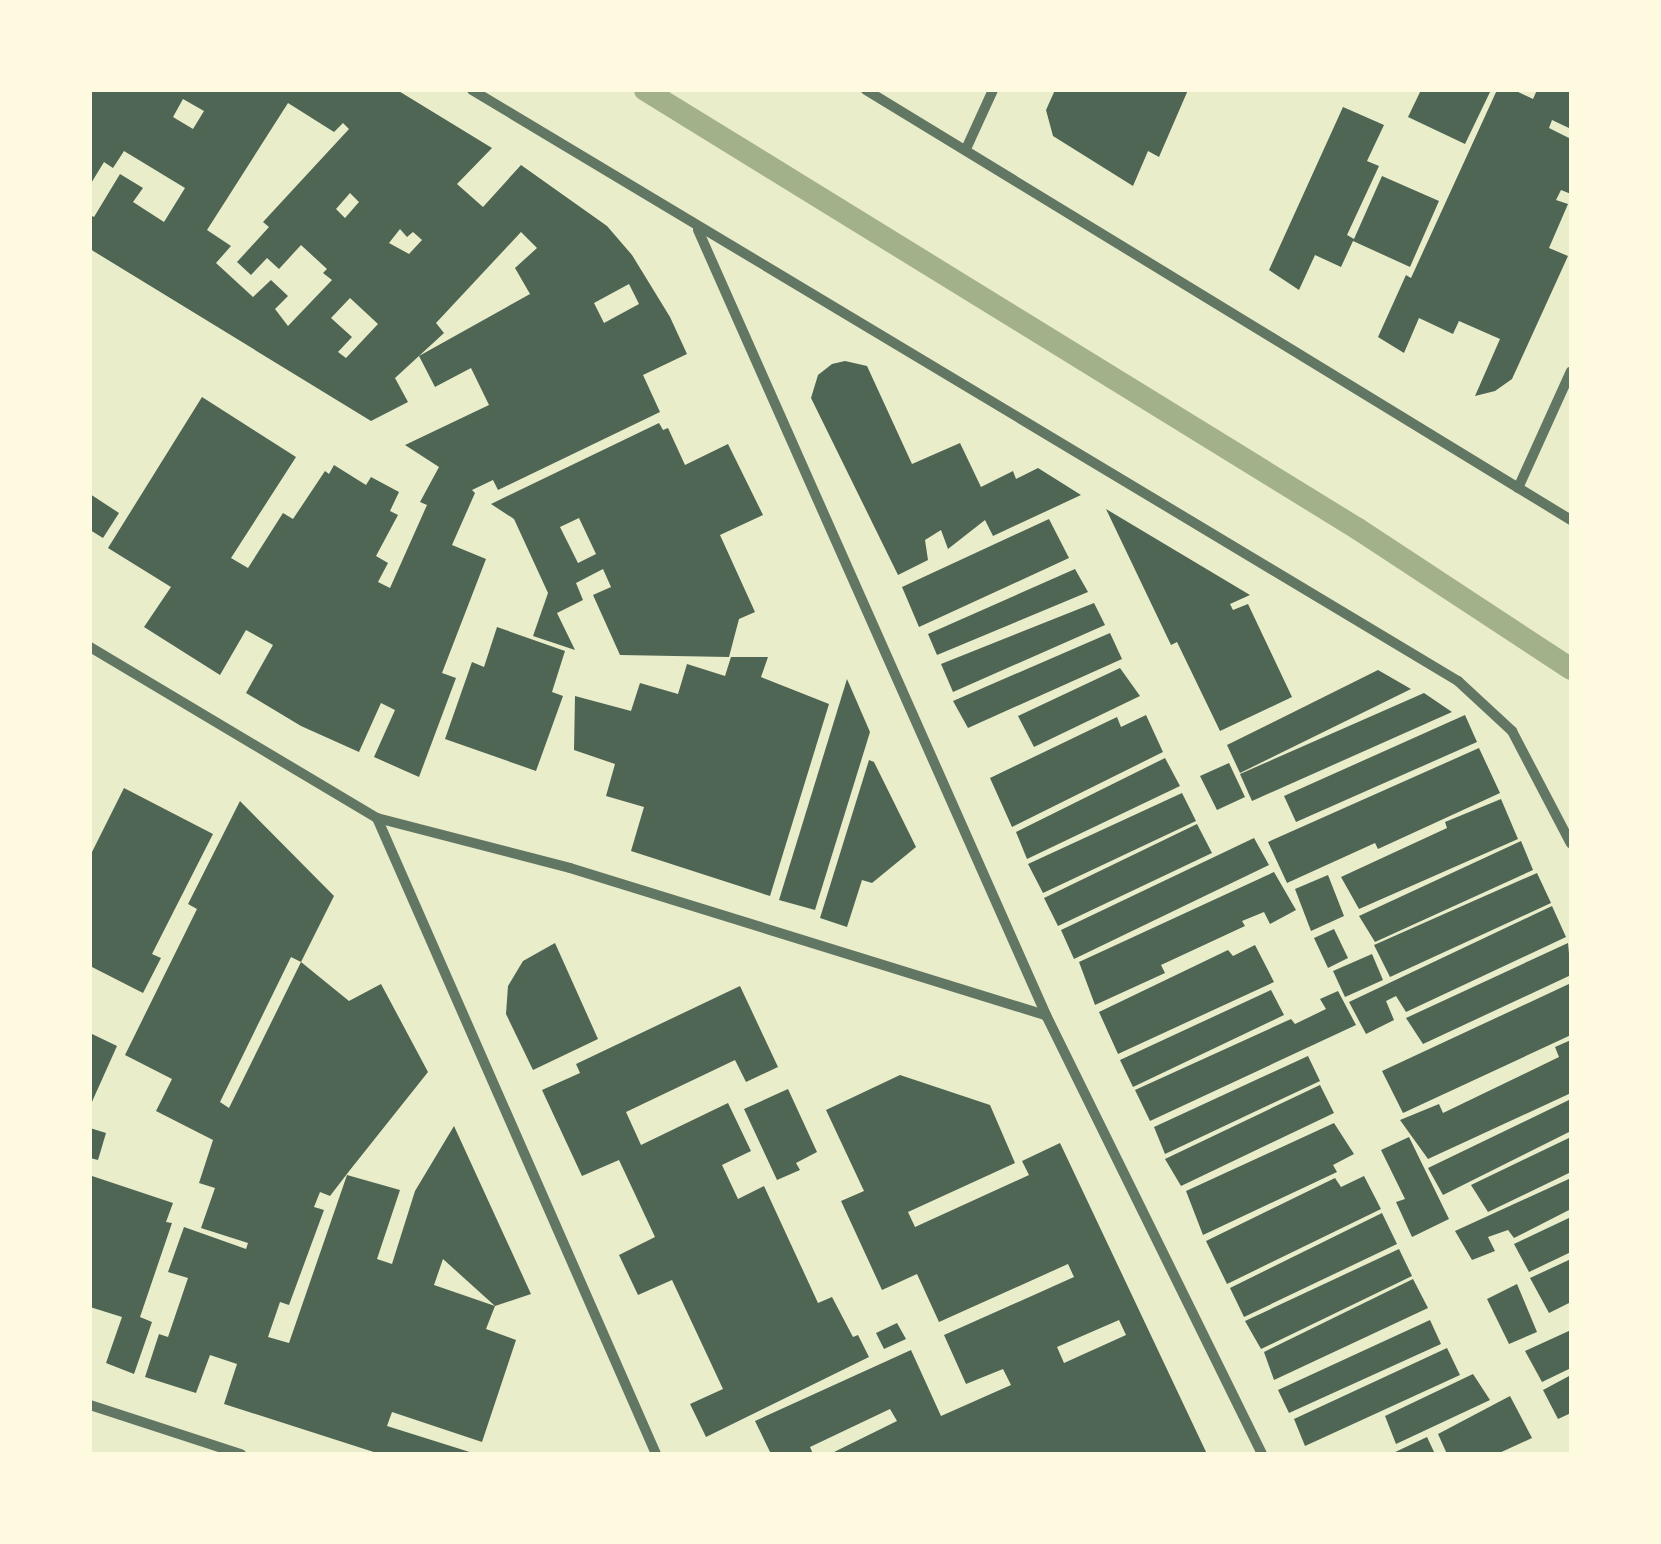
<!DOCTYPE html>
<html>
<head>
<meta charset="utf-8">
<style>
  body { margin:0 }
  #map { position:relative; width:1661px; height:1544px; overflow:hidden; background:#e9edc9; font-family:Figtree,sans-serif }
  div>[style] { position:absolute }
  .stream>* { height:22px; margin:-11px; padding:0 11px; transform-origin:11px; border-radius:11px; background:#a3b18a }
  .building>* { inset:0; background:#4f6655 }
  .minor>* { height:10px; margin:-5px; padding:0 5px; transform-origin:5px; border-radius:5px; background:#617663 }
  span { translate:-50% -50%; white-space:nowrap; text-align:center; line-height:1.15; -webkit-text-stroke:9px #fefae0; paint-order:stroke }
  .frame { position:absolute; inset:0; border:92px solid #fefae0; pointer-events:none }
</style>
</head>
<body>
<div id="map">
  <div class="stream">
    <i style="left:645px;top:90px;width:837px;rotate:31.62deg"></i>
    <i style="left:1358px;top:529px;width:255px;rotate:33.3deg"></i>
  </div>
  <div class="building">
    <i style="clip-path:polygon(evenodd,90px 90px,397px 90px,492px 148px,457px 184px,483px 207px,521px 165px,607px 226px,632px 255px,670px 317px,687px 354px,643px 375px,660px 412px,498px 490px,493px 480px,472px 490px,475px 493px,452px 545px,486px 559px,442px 673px,456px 678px,419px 777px,374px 757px,395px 710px,381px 703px,359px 752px,301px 726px,246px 693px,273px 645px,246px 630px,220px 675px,144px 627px,171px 587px,108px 548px,202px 397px,296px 457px,231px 558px,248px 568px,283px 513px,293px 519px,325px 471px,329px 474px,334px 465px,366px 485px,371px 477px,399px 492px,390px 511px,398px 515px,376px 556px,388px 563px,378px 582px,390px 588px,427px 505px,420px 502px,439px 467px,405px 445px,489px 405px,471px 368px,435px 387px,419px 356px,530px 294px,515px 268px,537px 248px,521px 232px,436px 323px,444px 333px,395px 378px,408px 402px,371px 421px,90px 249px,90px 215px,94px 217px,120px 174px,143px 188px,133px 202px,164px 222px,185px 188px,124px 151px,113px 168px,104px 162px,90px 185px,90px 90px,183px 99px,204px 111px,193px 129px,173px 117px,183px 99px,90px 90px,288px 103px,334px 132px,343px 123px,349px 129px,263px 222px,269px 227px,237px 262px,251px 275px,267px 258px,279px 269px,301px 245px,327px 269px,323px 273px,332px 280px,288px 326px,275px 309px,288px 296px,271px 280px,253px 297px,216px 263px,231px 246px,207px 230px,288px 103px,90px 90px,350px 193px,359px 202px,345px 218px,336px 209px,350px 193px,90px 90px,400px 229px,407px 237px,413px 232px,422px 240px,409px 254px,389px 243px,400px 229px,90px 90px,629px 284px,639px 304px,604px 323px,594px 303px,629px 284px,90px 90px,350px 298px,378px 324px,346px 358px,338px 352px,352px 337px,331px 318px,350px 298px)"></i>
    <i style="clip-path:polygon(1055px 90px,1188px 90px,1159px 157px,1148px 151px,1133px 186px,1053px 136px,1046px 110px)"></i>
    <i style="clip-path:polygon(1421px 90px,1491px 90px,1465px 144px,1408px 117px)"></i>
    <i style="clip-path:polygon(1497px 90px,1514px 90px,1533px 99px,1537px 90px,1571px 90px,1571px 129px,1552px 120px,1549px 128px,1571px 139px,1571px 194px,1561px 190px,1556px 200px,1568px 204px,1549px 248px,1568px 256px,1512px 379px,1495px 391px,1475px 396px,1500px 339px,1459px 321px,1453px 334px,1419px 318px,1404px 353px,1378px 337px,1406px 275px,1411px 278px)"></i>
    <i style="clip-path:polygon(1343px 107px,1384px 125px,1367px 161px,1379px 166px,1347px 235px,1354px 239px,1382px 176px,1439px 201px,1410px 267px,1353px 241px,1341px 267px,1315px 255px,1299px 290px,1269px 270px)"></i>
    <i style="clip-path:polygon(845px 361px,867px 366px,912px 464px,960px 443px,981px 487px,1013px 471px,1016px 479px,1038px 468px,1081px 495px,993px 536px,985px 520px,948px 549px,941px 530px,925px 540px,928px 560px,898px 575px,811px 398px,818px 375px,832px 364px)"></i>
    <i style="clip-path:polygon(evenodd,659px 423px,663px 430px,668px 428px,685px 465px,728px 444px,763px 515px,720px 535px,755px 612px,739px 619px,729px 657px,620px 655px,593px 595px,611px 587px,603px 569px,576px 583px,583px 600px,557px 613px,575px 650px,533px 636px,548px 593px,514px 519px,491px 504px,659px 423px,579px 518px,596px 554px,578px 563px,560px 527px,579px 518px)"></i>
    <i style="clip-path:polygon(90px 494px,119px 513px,103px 538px,90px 530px)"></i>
    <i style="clip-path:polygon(1106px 509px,1250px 595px,1230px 604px,1233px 610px,1248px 604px,1292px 697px,1220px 731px,1177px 642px,1171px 645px)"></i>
    <i style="clip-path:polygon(1049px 519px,1069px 558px,919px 627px,902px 587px)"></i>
    <i style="clip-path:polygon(1075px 569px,1088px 592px,937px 655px,928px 634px)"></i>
    <i style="clip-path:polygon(1094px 603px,1105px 625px,953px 692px,941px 664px)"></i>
    <i style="clip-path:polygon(497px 627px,565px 651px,552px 692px,563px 696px,536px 771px,445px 739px,472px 662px,484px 667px)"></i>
    <i style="clip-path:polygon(1110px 633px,1122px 659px,968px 728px,953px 701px)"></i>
    <i style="clip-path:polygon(731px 657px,768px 657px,761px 677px,829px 704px,770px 896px,631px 851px,644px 807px,606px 796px,615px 764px,574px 750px,575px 696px,631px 711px,640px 683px,678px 694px,687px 664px,725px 676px)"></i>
    <i style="clip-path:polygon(1120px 668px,1140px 696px,1034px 747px,1018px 716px)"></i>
    <i style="clip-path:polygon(1378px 670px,1411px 689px,1240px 773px,1227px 745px)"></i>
    <i style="clip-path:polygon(847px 679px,870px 732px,815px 910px,779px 900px)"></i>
    <i style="clip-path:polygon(1424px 693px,1452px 712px,1252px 801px,1240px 774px)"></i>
    <i style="clip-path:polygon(1146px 715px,1163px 752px,1012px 827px,990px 778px,1117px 717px,1121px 727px)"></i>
    <i style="clip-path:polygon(1465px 715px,1477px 742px,1296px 822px,1284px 796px)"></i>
    <i style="clip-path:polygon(1479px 748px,1500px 793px,1378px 849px,1375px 843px,1287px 883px,1268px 842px)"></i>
    <i style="clip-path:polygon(1165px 758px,1180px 786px,1027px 859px,1016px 832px)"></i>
    <i style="clip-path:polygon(869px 760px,874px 762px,916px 847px,872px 883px,862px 880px,847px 927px,820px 918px)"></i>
    <i style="clip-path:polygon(1229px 763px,1245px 797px,1217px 810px,1200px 776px)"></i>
    <i style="clip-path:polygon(124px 788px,213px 834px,152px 954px,161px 958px,143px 993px,90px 966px,90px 856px)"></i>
    <i style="clip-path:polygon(1182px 793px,1196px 821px,1043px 893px,1028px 864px)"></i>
    <i style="clip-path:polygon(1501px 799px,1518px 839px,1359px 909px,1341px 877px,1447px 828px,1445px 822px)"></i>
    <i style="clip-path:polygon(evenodd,240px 801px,334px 896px,301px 962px,291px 957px,220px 1102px,229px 1108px,301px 962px,349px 1001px,381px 984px,428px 1072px,350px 1170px,330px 1196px,320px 1192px,314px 1207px,324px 1210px,289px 1305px,280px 1302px,268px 1337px,289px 1343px,347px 1175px,400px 1190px,377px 1259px,392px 1264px,415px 1191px,454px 1126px,531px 1294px,495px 1306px,486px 1329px,516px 1340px,482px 1442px,392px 1412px,387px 1426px,476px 1454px,380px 1454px,224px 1404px,237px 1364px,210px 1355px,196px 1393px,145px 1377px,159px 1334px,168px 1337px,188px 1278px,168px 1272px,184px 1227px,246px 1249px,248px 1243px,201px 1228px,215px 1188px,199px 1183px,213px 1140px,156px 1111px,172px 1079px,125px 1055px,197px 909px,188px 904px,240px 801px,443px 1259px,495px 1306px,434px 1285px,443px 1259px)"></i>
    <i style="clip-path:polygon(1197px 824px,1212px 853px,1058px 926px,1044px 898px)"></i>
    <i style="clip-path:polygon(1254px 838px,1269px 865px,1074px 959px,1061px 930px)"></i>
    <i style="clip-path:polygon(1521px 841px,1533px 870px,1375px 942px,1359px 916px)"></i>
    <i style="clip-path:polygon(1274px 872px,1296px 910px,1270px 924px,1264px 912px,1242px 921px,1245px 926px,1161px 965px,1165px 973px,1095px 1005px,1079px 962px)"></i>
    <i style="clip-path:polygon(1537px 873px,1551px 903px,1390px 977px,1374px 945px)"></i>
    <i style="clip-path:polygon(1328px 875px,1344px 916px,1311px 931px,1295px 889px)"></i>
    <i style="clip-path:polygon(1552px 906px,1566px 937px,1406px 1012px,1396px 996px,1386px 1001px,1394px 1020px,1366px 1034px,1349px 1002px)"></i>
    <i style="clip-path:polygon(1334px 929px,1348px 958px,1328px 968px,1314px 938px)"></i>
    <i style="clip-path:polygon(555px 943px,598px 1039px,533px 1070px,506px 1014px,508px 986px,523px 961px)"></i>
    <i style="clip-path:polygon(1568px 943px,1571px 975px,1423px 1044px,1406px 1018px)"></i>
    <i style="clip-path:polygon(1255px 945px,1274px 982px,1118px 1054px,1099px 1012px,1228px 950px,1233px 956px)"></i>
    <i style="clip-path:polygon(1372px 954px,1383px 980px,1345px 997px,1333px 971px)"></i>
    <i style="clip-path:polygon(1571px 983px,1571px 1035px,1403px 1113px,1382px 1071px)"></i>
    <i style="clip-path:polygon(740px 986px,778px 1067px,746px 1082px,735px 1060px,626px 1112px,641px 1145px,728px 1103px,751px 1151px,722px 1165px,738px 1199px,764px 1186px,818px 1303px,832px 1297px,853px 1337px,858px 1335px,869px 1357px,706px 1437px,690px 1404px,723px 1389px,672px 1280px,638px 1295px,619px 1255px,655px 1237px,619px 1160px,582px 1176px,542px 1090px,580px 1073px,576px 1064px)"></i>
    <i style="clip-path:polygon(1271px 990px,1284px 1015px,1133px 1087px,1120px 1060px)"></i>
    <i style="clip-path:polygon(1338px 991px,1356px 1025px,1150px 1121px,1135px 1090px,1291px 1019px,1295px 1024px,1326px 1009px,1320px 999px)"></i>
    <i style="clip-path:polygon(90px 1033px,117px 1046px,91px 1104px,90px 1104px)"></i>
    <i style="clip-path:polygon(1571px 1040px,1571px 1093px,1428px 1159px,1400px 1120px,1439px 1104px,1443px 1113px,1559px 1057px,1555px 1047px)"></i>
    <i style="clip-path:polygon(1308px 1056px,1320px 1081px,1165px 1154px,1154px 1127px)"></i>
    <i style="clip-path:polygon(evenodd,900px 1075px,990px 1105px,1015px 1163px,908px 1212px,915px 1227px,1029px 1175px,1022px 1161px,1060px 1143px,1207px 1454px,830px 1454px,897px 1421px,890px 1409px,810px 1447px,813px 1454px,771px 1454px,755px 1421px,911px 1350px,941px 1416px,1011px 1385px,1003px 1369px,966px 1384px,944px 1335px,1074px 1277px,1068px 1264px,939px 1322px,917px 1274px,882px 1290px,841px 1201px,864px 1191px,826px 1110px,900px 1075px,1119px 1320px,1126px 1335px,1064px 1363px,1057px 1347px,1119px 1320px)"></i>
    <i style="clip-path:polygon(1320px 1085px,1334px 1113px,1181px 1186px,1165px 1159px)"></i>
    <i style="clip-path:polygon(788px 1089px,817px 1152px,796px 1163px,800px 1170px,777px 1180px,744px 1109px)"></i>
    <i style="clip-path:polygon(1571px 1099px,1571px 1131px,1443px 1195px,1428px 1168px)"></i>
    <i style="clip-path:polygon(1334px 1123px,1354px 1154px,1333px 1165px,1337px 1172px,1203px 1235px,1186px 1191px)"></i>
    <i style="clip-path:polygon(90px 1128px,106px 1133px,98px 1160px,90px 1158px)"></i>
    <i style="clip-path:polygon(1409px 1137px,1449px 1219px,1412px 1237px,1396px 1202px,1405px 1199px,1381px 1150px)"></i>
    <i style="clip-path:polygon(1571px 1137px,1571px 1172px,1488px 1212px,1471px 1185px)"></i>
    <i style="clip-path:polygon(92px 1176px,173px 1203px,166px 1222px,172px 1223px,140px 1317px,152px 1322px,134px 1374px,106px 1363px,122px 1317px,90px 1307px)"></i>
    <i style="clip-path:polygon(1364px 1176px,1381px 1209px,1227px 1284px,1206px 1241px,1335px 1178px,1341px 1187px)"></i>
    <i style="clip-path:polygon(1571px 1178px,1571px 1209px,1514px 1238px,1508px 1230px,1488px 1237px,1495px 1251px,1472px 1260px,1455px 1231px)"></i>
    <i style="clip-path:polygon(1382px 1213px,1397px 1244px,1244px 1317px,1230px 1288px)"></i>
    <i style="clip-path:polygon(1571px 1217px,1571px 1252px,1529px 1272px,1514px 1244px)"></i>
    <i style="clip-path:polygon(1399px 1249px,1412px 1276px,1261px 1349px,1245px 1321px)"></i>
    <i style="clip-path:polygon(1571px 1259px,1571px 1302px,1549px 1313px,1530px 1278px)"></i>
    <i style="clip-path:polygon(1413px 1279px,1428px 1308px,1274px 1380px,1264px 1352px)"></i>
    <i style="clip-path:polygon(1517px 1284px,1537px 1332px,1509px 1344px,1487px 1299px)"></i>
    <i style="clip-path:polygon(1430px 1320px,1441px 1344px,1289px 1413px,1278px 1390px)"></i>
    <i style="clip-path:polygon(897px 1323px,906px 1339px,884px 1349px,876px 1333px)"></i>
    <i style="clip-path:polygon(1571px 1330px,1571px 1368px,1542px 1382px,1525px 1351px)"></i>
    <i style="clip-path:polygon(1447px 1348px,1460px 1375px,1305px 1446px,1294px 1419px)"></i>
    <i style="clip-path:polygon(1473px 1374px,1490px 1400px,1396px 1444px,1385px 1416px)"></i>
    <i style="clip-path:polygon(1571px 1375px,1571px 1413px,1558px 1419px,1543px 1390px)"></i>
    <i style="clip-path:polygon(1510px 1396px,1532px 1438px,1497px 1454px,1447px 1454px,1438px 1434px)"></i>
    <i style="clip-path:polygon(1427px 1437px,1435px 1454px,1391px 1454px)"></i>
  </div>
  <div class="minor">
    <i style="left:472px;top:90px;width:1150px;rotate:30.94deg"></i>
    <i style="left:1458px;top:681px;width:74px;rotate:42.8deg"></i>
    <i style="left:1512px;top:731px;width:127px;rotate:62.4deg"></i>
    <i style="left:866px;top:90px;width:826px;rotate:31.38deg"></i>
    <i style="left:966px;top:149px;width:65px;rotate:-65.4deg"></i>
    <i style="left:698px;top:230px;width:859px;rotate:66.09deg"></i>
    <i style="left:1046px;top:1015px;width:489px;rotate:63.8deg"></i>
    <i style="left:1518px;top:488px;width:128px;rotate:-65.6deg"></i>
    <i style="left:90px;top:647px;width:334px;rotate:30.8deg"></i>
    <i style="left:377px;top:818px;width:199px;rotate:14.5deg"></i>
    <i style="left:570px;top:868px;width:498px;rotate:17.2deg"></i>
    <i style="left:377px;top:818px;width:695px;rotate:66.31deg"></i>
    <i style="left:90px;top:1405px;width:159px;rotate:18deg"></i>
  </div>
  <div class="frame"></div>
</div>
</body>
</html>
